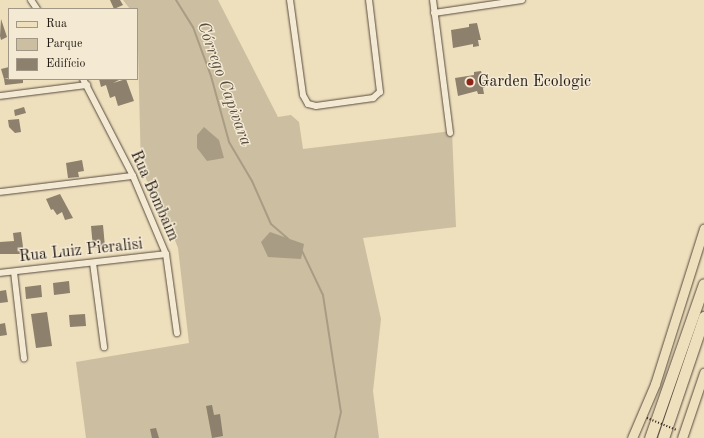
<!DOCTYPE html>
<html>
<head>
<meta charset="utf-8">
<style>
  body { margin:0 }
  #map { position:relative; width:704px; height:438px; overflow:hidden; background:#eedfbd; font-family:"Old Standard TT",serif }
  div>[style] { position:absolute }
  .green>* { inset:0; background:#ccbea0 }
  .water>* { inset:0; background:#a99c84 }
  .stream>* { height:2px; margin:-1px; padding:0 1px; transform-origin:1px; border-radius:1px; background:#a99c84 }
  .building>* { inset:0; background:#8d806c }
  .roads { filter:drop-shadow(0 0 1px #564b3e) drop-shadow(0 0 1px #564b3e) }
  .street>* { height:6px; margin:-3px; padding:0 3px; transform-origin:3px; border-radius:3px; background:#f4ead4 }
  .primary>* { height:9px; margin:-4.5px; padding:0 4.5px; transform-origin:4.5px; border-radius:4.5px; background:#eedfbd }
  .highway>* { height:11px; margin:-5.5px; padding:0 5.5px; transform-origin:5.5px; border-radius:5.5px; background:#eedfbd }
  .path-bridge>* { height:1.5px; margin-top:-0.75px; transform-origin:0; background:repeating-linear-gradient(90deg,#241a14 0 1px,transparent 0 3px) }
  .dots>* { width:11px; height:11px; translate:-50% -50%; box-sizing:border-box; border:2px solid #f4ead4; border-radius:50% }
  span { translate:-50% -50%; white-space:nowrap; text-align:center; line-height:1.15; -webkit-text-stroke:3px #f4ead4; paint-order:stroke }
  .poi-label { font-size:16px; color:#241a14 }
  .left { translate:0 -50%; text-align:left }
  .street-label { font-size:16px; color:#241a14 }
  .water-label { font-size:17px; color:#594e41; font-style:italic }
  .legend { position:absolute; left:8px; top:8px; width:130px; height:72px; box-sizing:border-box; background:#f4ead4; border:1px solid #a19787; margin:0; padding:5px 7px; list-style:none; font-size:12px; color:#241a14 }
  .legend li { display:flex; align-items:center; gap:8px; height:20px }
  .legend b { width:20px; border:1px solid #a19787 }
</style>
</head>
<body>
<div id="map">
  <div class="green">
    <i style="clip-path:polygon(123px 0,218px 0,278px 117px,291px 115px,299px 122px,303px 149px,452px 131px,456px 227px,363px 238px,381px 319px,373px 391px,379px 438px,86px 438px,76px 362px,189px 343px,178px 248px,162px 207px,141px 170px,137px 9px,130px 9px)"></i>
  </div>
  <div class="water">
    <i style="clip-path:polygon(204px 127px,219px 140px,224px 158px,207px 161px,197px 148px,197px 135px)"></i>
    <i style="clip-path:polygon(270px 232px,304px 244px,301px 259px,268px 257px,261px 242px)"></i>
  </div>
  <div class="stream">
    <i style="left:176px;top:0;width:32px;rotate:58deg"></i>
    <i style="left:193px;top:27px;width:52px;rotate:69.8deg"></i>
    <i style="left:211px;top:76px;width:68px;rotate:74.7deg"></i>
    <i style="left:229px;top:142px;width:45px;rotate:59.5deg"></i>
    <i style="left:252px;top:181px;width:47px;rotate:66.2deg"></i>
    <i style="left:271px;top:224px;width:23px;rotate:41deg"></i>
    <i style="left:302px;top:251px;width:49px;rotate:64.5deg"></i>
    <i style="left:323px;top:295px;width:118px;rotate:81.3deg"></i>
    <i style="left:341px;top:412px;width:27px;rotate:103deg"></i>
  </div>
  <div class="building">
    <i style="clip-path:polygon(110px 0,120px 0,123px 5px,114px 9px)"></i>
    <i style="clip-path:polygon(1px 19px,7px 37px,1px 40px,0 36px)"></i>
    <i style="clip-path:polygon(477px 23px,481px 40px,478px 40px,479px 46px,473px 47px,473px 44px,453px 48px,451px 30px,469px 27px,469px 24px)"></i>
    <i style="clip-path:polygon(9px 67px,9px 78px,4px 79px,1px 69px)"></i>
    <i style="clip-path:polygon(481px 71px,485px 87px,483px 88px,484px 94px,478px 94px,477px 91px,458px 96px,455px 78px,474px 75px,474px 72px)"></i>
    <i style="clip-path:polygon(4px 79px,23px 79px,23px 83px,5px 85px)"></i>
    <i style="clip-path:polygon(99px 79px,121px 79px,113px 83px,126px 79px,134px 101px,118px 106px,115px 96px,110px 98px,106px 85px,101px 87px)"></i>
    <i style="clip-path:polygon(24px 107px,26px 113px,15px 116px,14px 110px)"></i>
    <i style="clip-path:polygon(19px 119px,21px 132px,15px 133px,9px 127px,8px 120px)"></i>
    <i style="clip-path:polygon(82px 160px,84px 171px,78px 172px,79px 177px,68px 178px,66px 163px)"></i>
    <i style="clip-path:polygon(60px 194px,73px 218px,65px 220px,62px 212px,57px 215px,53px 209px,51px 210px,46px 199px)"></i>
    <i style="clip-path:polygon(103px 225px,105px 247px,93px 248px,91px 226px)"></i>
    <i style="clip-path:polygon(21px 232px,24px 254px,0 254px,0 242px,14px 241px,13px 233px)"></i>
    <i style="clip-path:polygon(69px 281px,70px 293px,54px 295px,53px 283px)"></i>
    <i style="clip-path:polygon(41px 285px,42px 297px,26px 299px,25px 287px)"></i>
    <i style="clip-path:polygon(6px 290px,8px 302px,0 303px,0 291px)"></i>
    <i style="clip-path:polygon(47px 312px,52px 346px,36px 348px,31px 314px)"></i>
    <i style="clip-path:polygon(85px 314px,86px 326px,70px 327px,69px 315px)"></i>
    <i style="clip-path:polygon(5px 323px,7px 335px,0 336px,0 324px)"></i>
    <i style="clip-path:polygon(212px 405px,214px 415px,220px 414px,223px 436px,212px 438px,206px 406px)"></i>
    <i style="clip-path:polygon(156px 428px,159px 438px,152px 438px,150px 429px)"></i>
  </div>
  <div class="roads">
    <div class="street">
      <i style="left:31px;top:0;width:11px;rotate:56deg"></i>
      <i style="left:290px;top:0;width:96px;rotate:82.2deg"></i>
      <i style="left:303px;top:95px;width:10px;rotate:61deg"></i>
      <i style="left:308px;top:104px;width:8px;rotate:14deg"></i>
      <i style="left:316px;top:106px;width:58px;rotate:-8deg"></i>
      <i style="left:373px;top:98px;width:9px;rotate:-41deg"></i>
      <i style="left:380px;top:92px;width:93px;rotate:-96.8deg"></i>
      <i style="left:433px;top:0;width:134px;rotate:82.7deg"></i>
      <i style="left:434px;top:13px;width:89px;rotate:-8.4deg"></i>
      <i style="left:83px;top:79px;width:109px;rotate:62.7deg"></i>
      <i style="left:133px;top:176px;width:85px;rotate:67.1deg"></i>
      <i style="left:166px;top:254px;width:80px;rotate:82.1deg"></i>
      <i style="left:0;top:96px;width:88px;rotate:-7.2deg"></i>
      <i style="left:0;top:192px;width:134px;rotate:-6.9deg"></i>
      <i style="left:93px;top:263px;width:85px;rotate:82.5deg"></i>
      <i style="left:14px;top:272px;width:87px;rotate:83.4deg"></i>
      <i style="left:0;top:273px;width:167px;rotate:-6.5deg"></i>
    </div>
    <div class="primary">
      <i style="left:632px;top:438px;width:59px;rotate:-66.9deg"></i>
      <i style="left:655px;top:384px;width:163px;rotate:-72.5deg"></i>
      <i style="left:682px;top:438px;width:69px;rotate:-71.3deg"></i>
    </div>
    <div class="highway">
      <i style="left:650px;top:438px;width:163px;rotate:-70.7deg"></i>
      <i style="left:663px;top:438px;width:128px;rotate:-71.3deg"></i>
    </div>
  </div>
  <div class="path-bridge">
    <i style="left:647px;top:418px;width:32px;rotate:22deg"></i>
  </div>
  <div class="dots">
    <i style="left:470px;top:82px;background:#8f2418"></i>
  </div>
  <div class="poi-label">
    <span class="left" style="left:478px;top:82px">Garden Ecologic</span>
  </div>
  <div class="street-label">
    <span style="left:154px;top:196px;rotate:66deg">Rua Bombaim</span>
    <span style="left:81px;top:251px;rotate:-6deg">Rua Luiz Pieralisi</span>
  </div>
  <div class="water-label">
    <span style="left:224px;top:84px;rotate:70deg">Córrego Capivara</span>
  </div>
  <ul class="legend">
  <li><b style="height:5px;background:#eedfbd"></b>Rua</li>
  <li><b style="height:11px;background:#ccbea0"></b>Parque</li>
  <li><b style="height:11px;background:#8d806c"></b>Edifício</li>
  </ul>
</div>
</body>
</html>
